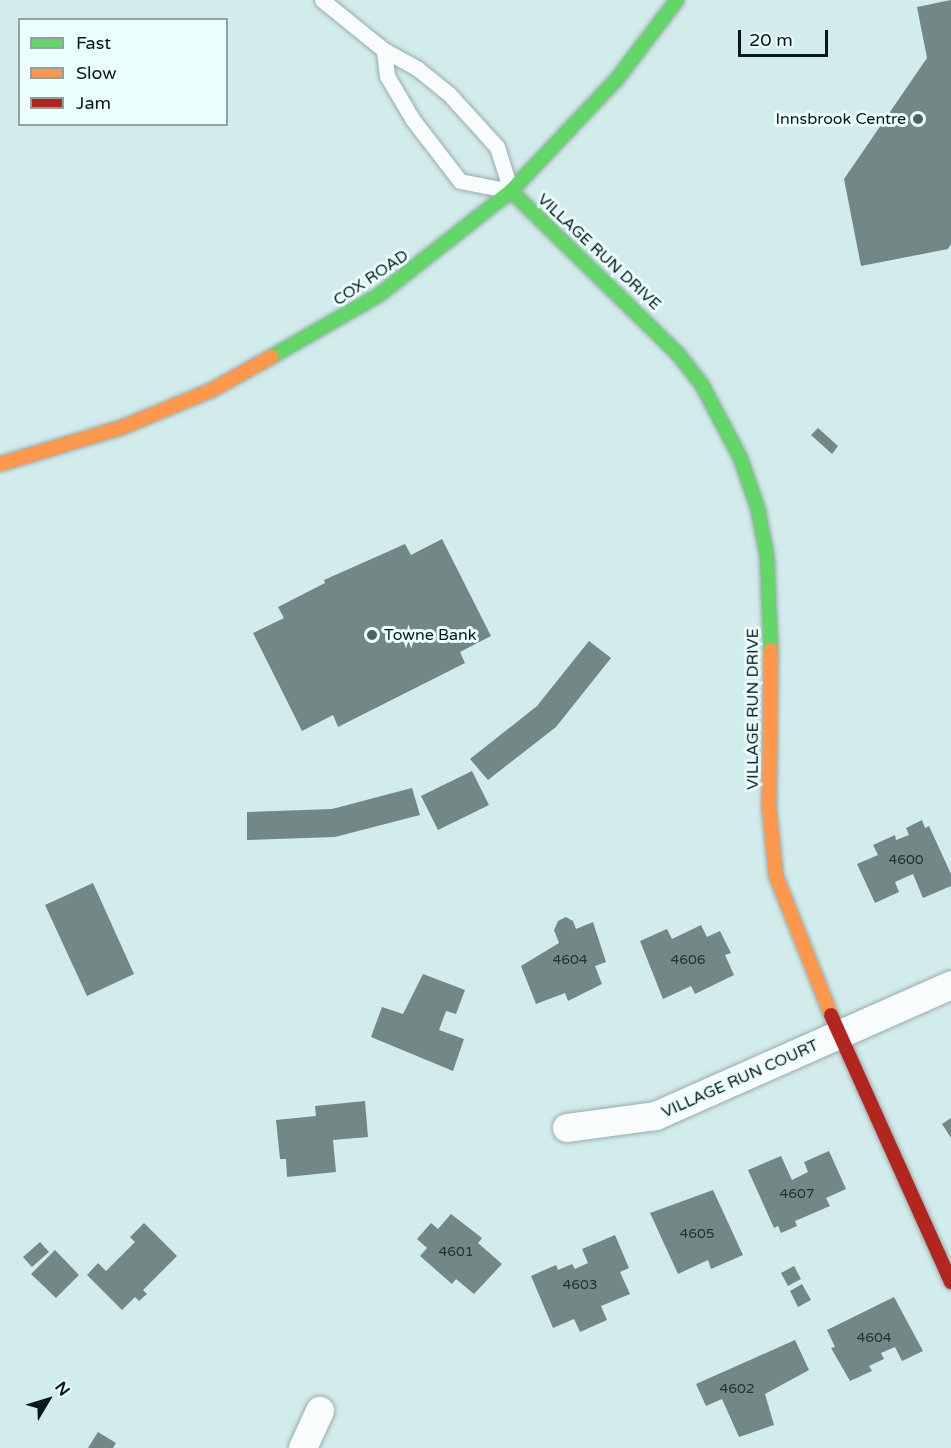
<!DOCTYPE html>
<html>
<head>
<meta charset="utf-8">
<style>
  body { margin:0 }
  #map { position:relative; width:951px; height:1448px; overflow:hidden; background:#d2ecec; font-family:"Varela Round",sans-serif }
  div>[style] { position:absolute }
  .building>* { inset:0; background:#738787 }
  .roads { filter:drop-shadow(0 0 2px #98acac) drop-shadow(0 0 2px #98acac) }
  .lane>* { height:15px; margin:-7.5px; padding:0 7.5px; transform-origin:7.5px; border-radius:7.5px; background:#f8fcfc }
  .street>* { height:28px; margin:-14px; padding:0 14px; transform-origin:14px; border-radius:14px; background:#f8fcfc }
  .fast>* { height:14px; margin:-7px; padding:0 7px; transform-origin:7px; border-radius:7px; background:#63d668 }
  .slow>* { height:14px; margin:-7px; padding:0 7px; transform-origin:7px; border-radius:7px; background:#ff974d }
  .jam>* { height:14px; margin:-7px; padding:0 7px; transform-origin:7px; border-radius:7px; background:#b3261e }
  .dots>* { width:16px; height:16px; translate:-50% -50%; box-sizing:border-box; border:3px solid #ebfdfd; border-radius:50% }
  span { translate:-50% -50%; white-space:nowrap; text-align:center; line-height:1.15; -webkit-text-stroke:6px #ebfdfd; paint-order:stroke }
  .number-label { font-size:14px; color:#213434 }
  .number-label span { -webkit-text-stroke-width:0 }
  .poi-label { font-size:16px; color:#061818 }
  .right { translate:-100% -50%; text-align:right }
  .left { translate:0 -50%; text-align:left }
  .street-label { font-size:16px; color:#061818 }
  .legend { position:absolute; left:18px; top:18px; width:210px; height:108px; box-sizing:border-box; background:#ebfdfd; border:2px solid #8fa1a1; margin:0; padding:8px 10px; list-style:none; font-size:18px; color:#061818 }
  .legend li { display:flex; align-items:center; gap:12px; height:30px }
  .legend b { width:30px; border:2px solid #8fa1a1 }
  .north { position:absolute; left:18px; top:1370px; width:60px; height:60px; -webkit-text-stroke:4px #ebfdfd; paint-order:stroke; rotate:52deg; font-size:16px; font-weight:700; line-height:24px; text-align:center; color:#061818 }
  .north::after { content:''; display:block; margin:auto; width:21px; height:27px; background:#061818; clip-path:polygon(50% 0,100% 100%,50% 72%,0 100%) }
  .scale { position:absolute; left:738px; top:30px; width:90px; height:27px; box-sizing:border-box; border:3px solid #061818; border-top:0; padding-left:8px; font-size:18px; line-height:21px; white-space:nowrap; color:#061818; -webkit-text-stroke:4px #ebfdfd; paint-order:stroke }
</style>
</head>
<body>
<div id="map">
  <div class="building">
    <i style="clip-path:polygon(951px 0,951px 244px,948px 249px,861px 266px,844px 179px,927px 58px,917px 7px)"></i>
    <i style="clip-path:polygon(818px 428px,838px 446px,832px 454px,811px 435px)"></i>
    <i style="clip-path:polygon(442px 539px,491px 636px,460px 652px,465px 663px,338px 727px,333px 715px,302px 731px,253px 633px,284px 618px,278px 607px,325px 583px,324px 580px,405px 544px,411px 555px)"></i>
    <i style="clip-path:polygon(589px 641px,611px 658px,556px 727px,488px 780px,470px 759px,537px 706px)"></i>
    <i style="clip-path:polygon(472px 771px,489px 805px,438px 830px,421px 796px)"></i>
    <i style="clip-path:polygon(412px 788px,420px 815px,335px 837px,247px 840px,247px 812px,332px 809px)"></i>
    <i style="clip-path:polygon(922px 820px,925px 828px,929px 826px,951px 874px,951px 886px,923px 898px,913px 874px,895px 882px,899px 892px,875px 903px,857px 864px,878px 855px,873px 845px,895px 835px,896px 840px,909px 835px,906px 828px)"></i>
    <i style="clip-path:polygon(93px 883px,134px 974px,87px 996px,45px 905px)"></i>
    <i style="clip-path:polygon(566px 917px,573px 921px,576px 929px,593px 922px,606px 962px,595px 966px,602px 984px,568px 1001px,565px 993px,536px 1004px,521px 966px,559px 943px,554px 930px,558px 921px)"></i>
    <i style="clip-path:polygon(701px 925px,707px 937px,720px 931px,731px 953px,725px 955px,734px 975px,695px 994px,691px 986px,663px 999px,640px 941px,667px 929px,672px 939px)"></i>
    <i style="clip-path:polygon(423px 974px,465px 990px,456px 1014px,446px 1011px,439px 1030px,464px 1039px,453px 1071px,371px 1037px,382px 1007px,403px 1014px)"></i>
    <i style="clip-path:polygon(365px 1101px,368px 1137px,333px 1140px,336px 1172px,287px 1177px,286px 1159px,280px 1159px,276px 1120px,316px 1116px,315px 1106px)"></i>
    <i style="clip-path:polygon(951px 1118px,951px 1138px,942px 1124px)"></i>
    <i style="clip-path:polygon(829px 1151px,846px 1189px,826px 1198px,830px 1206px,795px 1221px,797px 1226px,781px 1233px,778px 1226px,774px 1228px,748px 1170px,781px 1156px,792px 1180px,808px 1172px,804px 1162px)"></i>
    <i style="clip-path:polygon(713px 1190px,743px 1255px,711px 1269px,708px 1260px,678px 1274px,650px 1213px)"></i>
    <i style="clip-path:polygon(451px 1214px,482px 1238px,478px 1243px,502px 1264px,474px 1294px,456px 1279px,452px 1284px,420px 1256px,427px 1248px,417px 1239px,431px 1223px,438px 1229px)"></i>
    <i style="clip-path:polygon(144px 1223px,177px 1256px,143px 1290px,147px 1294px,139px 1301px,135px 1297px,122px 1310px,87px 1275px,98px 1263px,106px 1271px,135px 1242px,130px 1237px)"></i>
    <i style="clip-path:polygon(615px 1235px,629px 1268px,620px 1272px,630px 1294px,601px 1306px,607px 1320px,580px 1332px,574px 1319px,553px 1328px,531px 1276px,556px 1265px,558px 1270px,572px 1264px,575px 1269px,588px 1263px,582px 1249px)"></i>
    <i style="clip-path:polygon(40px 1242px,49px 1252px,32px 1267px,23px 1257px)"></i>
    <i style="clip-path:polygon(55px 1250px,79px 1275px,56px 1298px,31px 1274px)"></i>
    <i style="clip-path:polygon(794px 1266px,801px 1279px,788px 1286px,781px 1273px)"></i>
    <i style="clip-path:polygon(802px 1284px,811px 1300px,798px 1307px,790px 1291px)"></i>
    <i style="clip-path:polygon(894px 1297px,923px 1351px,902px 1361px,895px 1347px,881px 1353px,884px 1359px,869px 1366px,872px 1371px,850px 1381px,831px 1348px,835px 1347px,827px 1330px)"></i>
    <i style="clip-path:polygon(795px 1340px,809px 1370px,765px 1394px,774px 1425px,739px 1437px,722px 1399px,706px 1406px,696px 1384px)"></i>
    <i style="clip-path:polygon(98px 1432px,116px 1443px,113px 1448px,88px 1448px)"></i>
  </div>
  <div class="roads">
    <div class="lane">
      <i style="left:322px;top:0;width:80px;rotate:38.9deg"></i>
      <i style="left:384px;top:50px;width:39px;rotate:29deg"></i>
      <i style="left:418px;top:69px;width:40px;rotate:39deg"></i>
      <i style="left:449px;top:94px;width:72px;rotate:47.8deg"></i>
      <i style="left:497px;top:147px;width:46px;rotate:72.3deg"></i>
      <i style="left:511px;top:191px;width:52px;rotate:-168.9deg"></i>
      <i style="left:460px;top:181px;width:77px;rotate:-127.6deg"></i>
      <i style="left:413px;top:120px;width:51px;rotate:-120.6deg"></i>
      <i style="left:387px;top:76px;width:26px;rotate:-97deg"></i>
    </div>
    <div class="street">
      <i style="left:567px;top:1128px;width:90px;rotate:-7.7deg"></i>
      <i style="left:656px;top:1116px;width:323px;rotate:-23.9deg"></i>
      <i style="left:303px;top:1448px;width:41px;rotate:-65.3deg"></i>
    </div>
    <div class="fast">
      <i style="left:511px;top:191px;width:233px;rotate:44.3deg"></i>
      <i style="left:678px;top:354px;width:39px;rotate:52deg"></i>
      <i style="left:702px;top:385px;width:81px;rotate:62.2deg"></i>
      <i style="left:740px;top:457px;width:55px;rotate:70.9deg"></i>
      <i style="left:758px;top:509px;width:48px;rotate:79.2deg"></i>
      <i style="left:767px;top:556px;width:94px;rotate:87.6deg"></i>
      <i style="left:271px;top:357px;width:125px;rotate:-29.9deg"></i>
      <i style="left:379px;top:295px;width:168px;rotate:-38.2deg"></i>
      <i style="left:511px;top:191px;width:154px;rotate:-46.6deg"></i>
      <i style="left:617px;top:79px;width:99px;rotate:-52.8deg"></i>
    </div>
    <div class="slow">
      <i style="left:0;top:464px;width:128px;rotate:-16.7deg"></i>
      <i style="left:123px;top:427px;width:96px;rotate:-22.6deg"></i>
      <i style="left:212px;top:390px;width:68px;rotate:-29.2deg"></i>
      <i style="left:771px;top:650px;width:157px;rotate:90.7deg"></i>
      <i style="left:769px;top:807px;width:69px;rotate:84.2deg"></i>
      <i style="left:776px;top:876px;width:149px;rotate:68.4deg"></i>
    </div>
    <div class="jam">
      <i style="left:831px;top:1015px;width:293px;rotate:65.8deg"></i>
    </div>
  </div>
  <div class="dots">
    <i style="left:918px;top:119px;background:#4d6262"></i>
    <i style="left:372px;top:635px;background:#4d6262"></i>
  </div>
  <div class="number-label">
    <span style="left:906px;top:860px">4600</span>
    <span style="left:570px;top:960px">4604</span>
    <span style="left:688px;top:960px">4606</span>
    <span style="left:797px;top:1194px">4607</span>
    <span style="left:697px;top:1234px">4605</span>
    <span style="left:456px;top:1252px">4601</span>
    <span style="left:580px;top:1285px">4603</span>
    <span style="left:874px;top:1338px">4604</span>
    <span style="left:737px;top:1389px">4602</span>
  </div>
  <div class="poi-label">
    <span class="right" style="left:906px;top:119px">Innsbrook Centre</span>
    <span class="left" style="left:384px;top:635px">Towne Bank</span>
  </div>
  <div class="street-label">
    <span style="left:599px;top:252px;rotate:43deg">VILLAGE RUN DRIVE</span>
    <span style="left:371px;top:278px;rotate:-34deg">COX ROAD</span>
    <span style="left:753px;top:709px;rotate:-90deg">VILLAGE RUN DRIVE</span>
    <span style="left:740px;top:1079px;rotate:-24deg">VILLAGE RUN COURT</span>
  </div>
  <ul class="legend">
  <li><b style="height:8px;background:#63d668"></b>Fast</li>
  <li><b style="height:8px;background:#ff974d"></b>Slow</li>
  <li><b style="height:8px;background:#b3261e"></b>Jam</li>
  </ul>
  <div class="north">N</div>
  <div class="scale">20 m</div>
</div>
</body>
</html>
